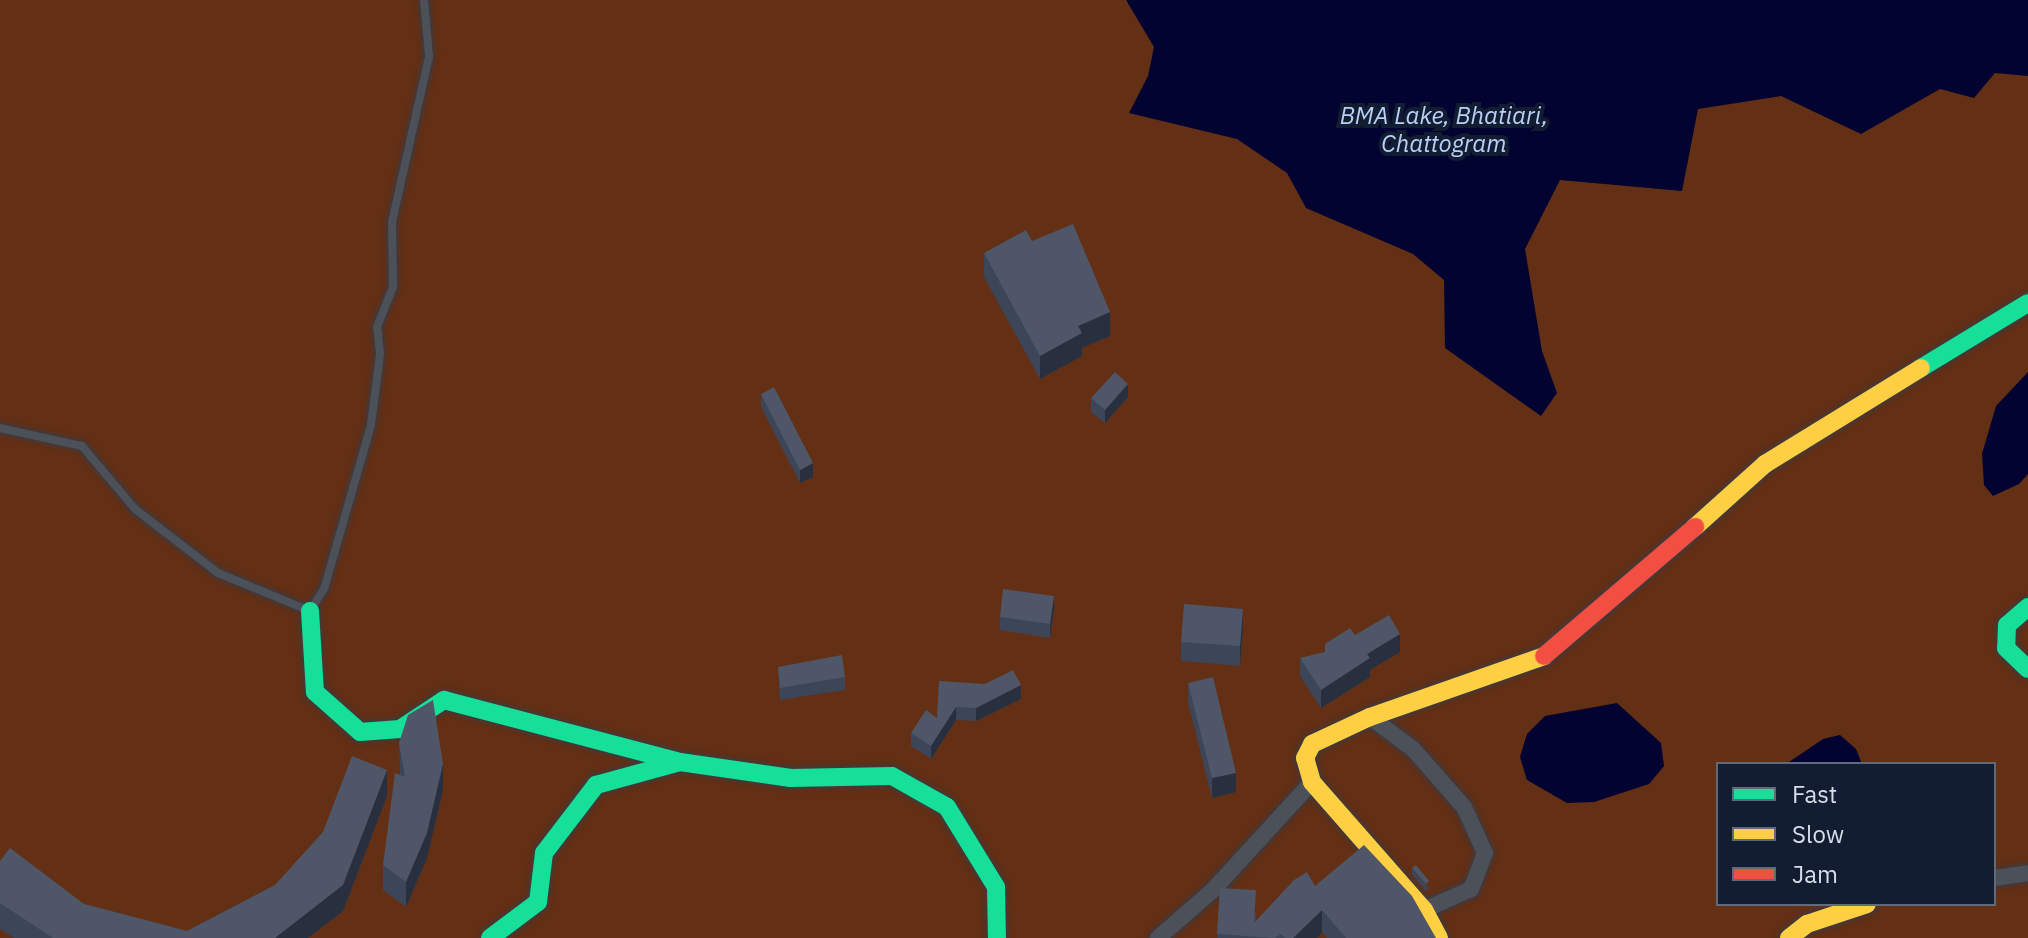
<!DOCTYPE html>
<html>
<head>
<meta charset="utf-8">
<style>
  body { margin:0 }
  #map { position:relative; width:2028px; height:938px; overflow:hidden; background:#1a1f2a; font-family:"IBM Plex Sans",sans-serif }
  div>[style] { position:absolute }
  .green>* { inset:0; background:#632f15 }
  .water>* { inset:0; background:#020330 }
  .roads { filter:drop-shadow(0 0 2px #383c45) drop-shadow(0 0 2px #383c45) }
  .lane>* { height:8px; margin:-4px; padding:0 4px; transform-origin:4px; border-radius:4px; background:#4c5059 }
  .street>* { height:16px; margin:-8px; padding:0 8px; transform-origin:8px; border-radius:8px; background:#4c5059 }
  .fast>* { height:18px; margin:-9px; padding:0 9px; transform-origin:9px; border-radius:9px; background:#16e098 }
  .slow>* { height:18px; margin:-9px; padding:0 9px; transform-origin:9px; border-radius:9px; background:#ffcf43 }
  .jam>* { height:18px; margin:-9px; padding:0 9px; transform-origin:9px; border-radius:9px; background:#f24e42 }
  .wall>* { inset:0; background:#3d4558 }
  .shaded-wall>* { inset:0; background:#282f3f }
  .building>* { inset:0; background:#4e5668 }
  span { translate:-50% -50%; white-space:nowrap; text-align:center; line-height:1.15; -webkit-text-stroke:8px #131d31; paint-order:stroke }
  .water-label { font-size:24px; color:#b9cff8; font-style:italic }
  .legend { position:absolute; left:1716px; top:762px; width:280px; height:144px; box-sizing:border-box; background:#131d31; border:2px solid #616a7b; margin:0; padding:10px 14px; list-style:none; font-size:24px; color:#d6ddeb }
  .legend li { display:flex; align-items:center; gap:16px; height:40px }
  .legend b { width:40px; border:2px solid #616a7b }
</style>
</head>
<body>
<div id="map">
  <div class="green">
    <i style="clip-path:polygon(evenodd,0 0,2028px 0,2028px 938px,0 938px,0 0,1718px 764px,1994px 764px,1994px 904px,1718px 904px,1718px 764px)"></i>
  </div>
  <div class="water">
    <i style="clip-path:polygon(1126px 0,2028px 0,2028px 76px,1995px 73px,1974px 98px,1940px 89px,1861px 134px,1781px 96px,1698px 109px,1682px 191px,1560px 180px,1525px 249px,1542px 351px,1557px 393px,1541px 416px,1445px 348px,1444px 280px,1413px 254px,1306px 208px,1287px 173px,1237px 139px,1129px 113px,1148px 76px,1154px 47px)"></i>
    <i style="clip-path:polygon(2028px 372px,2028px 474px,2019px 484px,1993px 496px,1984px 485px,1982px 454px,1996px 406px)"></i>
    <i style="clip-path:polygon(1617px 703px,1661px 743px,1664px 766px,1649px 784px,1594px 802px,1567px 803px,1527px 780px,1520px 757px,1527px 734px,1545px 716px)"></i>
    <i style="clip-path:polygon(1840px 735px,1856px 749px,1862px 764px,1786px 764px,1823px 739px)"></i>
  </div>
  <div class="roads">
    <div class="lane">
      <i style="left:0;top:428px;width:84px;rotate:12.4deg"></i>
      <i style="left:82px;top:446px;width:82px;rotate:49.9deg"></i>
      <i style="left:135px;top:509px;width:105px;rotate:37.6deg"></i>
      <i style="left:218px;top:573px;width:100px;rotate:22.4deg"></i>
      <i style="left:310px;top:611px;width:26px;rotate:-58deg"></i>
      <i style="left:324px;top:589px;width:171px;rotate:-74deg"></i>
      <i style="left:371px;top:425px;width:72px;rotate:-82.8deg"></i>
      <i style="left:380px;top:354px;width:27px;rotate:-96deg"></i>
      <i style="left:377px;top:327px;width:43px;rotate:-68.2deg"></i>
      <i style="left:393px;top:287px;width:65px;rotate:-90.9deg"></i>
      <i style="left:392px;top:222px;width:170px;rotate:-77.4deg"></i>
      <i style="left:429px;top:56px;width:56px;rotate:-95.1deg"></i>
    </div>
    <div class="street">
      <i style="left:1370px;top:717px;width:54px;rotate:36.7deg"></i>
      <i style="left:1413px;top:749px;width:77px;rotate:48.7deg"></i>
      <i style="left:1464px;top:807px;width:51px;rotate:65.5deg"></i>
      <i style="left:1485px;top:853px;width:39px;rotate:111deg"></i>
      <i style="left:1471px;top:889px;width:51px;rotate:155.9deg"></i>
      <i style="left:1994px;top:878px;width:34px;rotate:-8deg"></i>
      <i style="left:1158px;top:938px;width:73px;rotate:-41.1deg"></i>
      <i style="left:1213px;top:890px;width:147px;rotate:-47.5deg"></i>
    </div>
    <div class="fast">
      <i style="left:1921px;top:368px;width:125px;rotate:-31.3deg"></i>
      <i style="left:2028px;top:607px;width:28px;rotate:139deg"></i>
      <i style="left:2007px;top:625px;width:23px;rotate:92deg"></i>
      <i style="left:2006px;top:648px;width:30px;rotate:44deg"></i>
      <i style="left:310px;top:611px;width:81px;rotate:86.5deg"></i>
      <i style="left:315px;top:692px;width:60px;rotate:41.6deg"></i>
      <i style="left:360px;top:732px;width:40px;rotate:-4.3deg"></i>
      <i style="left:400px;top:729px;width:53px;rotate:-33.4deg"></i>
      <i style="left:444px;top:700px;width:241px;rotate:14.7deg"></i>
      <i style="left:490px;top:938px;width:60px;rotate:-36.9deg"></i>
      <i style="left:538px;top:902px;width:49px;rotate:-83deg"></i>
      <i style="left:544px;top:853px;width:86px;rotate:-52.6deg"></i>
      <i style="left:596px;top:785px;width:87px;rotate:-15.3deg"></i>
      <i style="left:680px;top:762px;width:112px;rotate:8.2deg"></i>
      <i style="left:791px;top:778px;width:101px;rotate:-1.1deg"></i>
      <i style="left:892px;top:776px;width:63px;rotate:29.4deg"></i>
      <i style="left:947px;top:807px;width:94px;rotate:58.5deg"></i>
      <i style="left:996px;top:887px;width:51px;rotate:88.9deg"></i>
    </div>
    <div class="slow">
      <i style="left:1695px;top:527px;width:94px;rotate:-42deg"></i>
      <i style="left:1765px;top:464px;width:183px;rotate:-31.6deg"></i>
      <i style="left:1439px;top:938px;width:32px;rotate:-118deg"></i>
      <i style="left:1424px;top:910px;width:170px;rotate:-131.2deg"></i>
      <i style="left:1312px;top:782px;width:25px;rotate:-106deg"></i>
      <i style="left:1305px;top:758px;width:16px;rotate:-63deg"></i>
      <i style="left:1312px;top:744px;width:64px;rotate:-25deg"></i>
      <i style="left:1370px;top:717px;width:184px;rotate:-19.3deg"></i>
      <i style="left:1789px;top:938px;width:23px;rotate:-38deg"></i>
      <i style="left:1807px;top:924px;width:63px;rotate:-18.4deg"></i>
    </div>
    <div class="jam">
      <i style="left:1544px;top:656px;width:199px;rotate:-40.5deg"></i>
    </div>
  </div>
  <div class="wall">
    <i style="clip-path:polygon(1032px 241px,1110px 336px,1082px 348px,1082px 356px,1040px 379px,984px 277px,984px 253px)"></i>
    <i style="clip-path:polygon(761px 394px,813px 477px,800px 483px,761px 407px)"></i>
    <i style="clip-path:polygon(1128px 397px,1105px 423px,1091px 412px,1091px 398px)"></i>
    <i style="clip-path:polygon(1054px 609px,1050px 638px,1000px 630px,1000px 617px)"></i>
    <i style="clip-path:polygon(1243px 628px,1240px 666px,1181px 661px,1181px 642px)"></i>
    <i style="clip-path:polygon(1355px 635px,1400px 652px,1370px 670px,1370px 677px,1321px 708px,1300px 676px,1300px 658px,1325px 652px)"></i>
    <i style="clip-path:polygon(778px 667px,845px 677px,845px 690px,780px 700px)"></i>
    <i style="clip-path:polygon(939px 681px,1021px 699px,976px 721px,956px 720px,931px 759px,911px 746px,911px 733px,937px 718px)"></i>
    <i style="clip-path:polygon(1188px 683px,1236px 792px,1212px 798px,1188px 702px)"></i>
    <i style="clip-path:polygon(399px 743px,443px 790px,427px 858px,406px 907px,383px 890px,383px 865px,400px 775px)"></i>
    <i style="clip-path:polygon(387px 796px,343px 911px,308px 938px,14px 938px,0 929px,0 861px,84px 904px,187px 931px,275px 885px)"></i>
    <i style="clip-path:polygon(1412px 868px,1429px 888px,1426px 891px,1412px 875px)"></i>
    <i style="clip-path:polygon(1315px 886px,1436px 938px,1327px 938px,1322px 932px,1317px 938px,1217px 938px,1220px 888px,1256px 913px,1256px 921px)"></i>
  </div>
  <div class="shaded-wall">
    <i style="clip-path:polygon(1110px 312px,1110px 336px,1082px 348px,1082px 356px,1040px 379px,1040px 356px,1078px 326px)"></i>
    <i style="clip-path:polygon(1128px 384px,1128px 397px,1105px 423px,1105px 410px)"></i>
    <i style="clip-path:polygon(813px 463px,813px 477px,800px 483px,800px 470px)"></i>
    <i style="clip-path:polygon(1054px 596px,1054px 609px,1050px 638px,1050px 624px)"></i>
    <i style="clip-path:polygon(1243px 609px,1243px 628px,1240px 666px,1240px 646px)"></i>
    <i style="clip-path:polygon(1400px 634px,1400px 652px,1370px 670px,1370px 677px,1321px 708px,1321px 690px,1367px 654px)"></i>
    <i style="clip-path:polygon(1021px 685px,1021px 699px,976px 721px,976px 708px)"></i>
    <i style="clip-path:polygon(956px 707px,956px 720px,931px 759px,931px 746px)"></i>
    <i style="clip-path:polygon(443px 764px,443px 790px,427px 858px,406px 907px,406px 882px)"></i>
    <i style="clip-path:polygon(387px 770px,387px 796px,343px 911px,308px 938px,275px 938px)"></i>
    <i style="clip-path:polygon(1236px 773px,1236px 792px,1212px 798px,1212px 778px)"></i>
    <i style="clip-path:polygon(1322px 910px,1322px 932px,1317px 938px,1293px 938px)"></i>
  </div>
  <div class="building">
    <i style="clip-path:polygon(1073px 224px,1110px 312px,1078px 326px,1082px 333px,1040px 356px,984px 253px,1026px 230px,1032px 241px)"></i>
    <i style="clip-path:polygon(1115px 372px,1128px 384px,1105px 410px,1091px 398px)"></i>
    <i style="clip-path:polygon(774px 387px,813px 463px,800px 470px,761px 394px)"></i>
    <i style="clip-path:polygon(1003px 589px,1054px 596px,1050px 624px,1000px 617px)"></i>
    <i style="clip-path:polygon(1184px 604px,1243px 609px,1240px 646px,1181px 642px)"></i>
    <i style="clip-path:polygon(1389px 615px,1400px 634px,1367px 654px,1370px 658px,1321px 690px,1300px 658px,1325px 652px,1325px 644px,1350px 628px,1355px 635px)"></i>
    <i style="clip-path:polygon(842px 655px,845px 677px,780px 688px,778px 667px)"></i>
    <i style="clip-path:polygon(1013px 670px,1021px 685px,976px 708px,956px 707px,931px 746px,911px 733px,926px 710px,937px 718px,939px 681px,985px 684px)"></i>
    <i style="clip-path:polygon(1213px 677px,1236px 773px,1212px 778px,1188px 683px)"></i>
    <i style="clip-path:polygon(433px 700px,443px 764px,427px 833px,406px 882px,383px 865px,395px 773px,405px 777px,399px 743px,408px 715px)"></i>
    <i style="clip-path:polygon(352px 756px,387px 770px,343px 885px,275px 938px,53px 938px,0 903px,0 861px,10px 848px,84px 904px,187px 931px,275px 885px,323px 832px)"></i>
    <i style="clip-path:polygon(1364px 845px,1412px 896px,1436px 938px,1346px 938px,1322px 910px,1293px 938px,1285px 938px,1281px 934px,1275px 938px,1217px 934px,1220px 888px,1256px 890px,1254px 923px,1294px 880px,1307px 872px,1315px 886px)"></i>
    <i style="clip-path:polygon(1416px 865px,1429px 881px,1426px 884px,1412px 868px)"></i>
  </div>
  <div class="water-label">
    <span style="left:1444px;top:130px">BMA Lake, Bhatiari,<br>Chattogram</span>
  </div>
  <ul class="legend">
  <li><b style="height:10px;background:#16e098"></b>Fast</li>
  <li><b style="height:10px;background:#ffcf43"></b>Slow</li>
  <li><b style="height:10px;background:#f24e42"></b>Jam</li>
  </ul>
</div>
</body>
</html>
